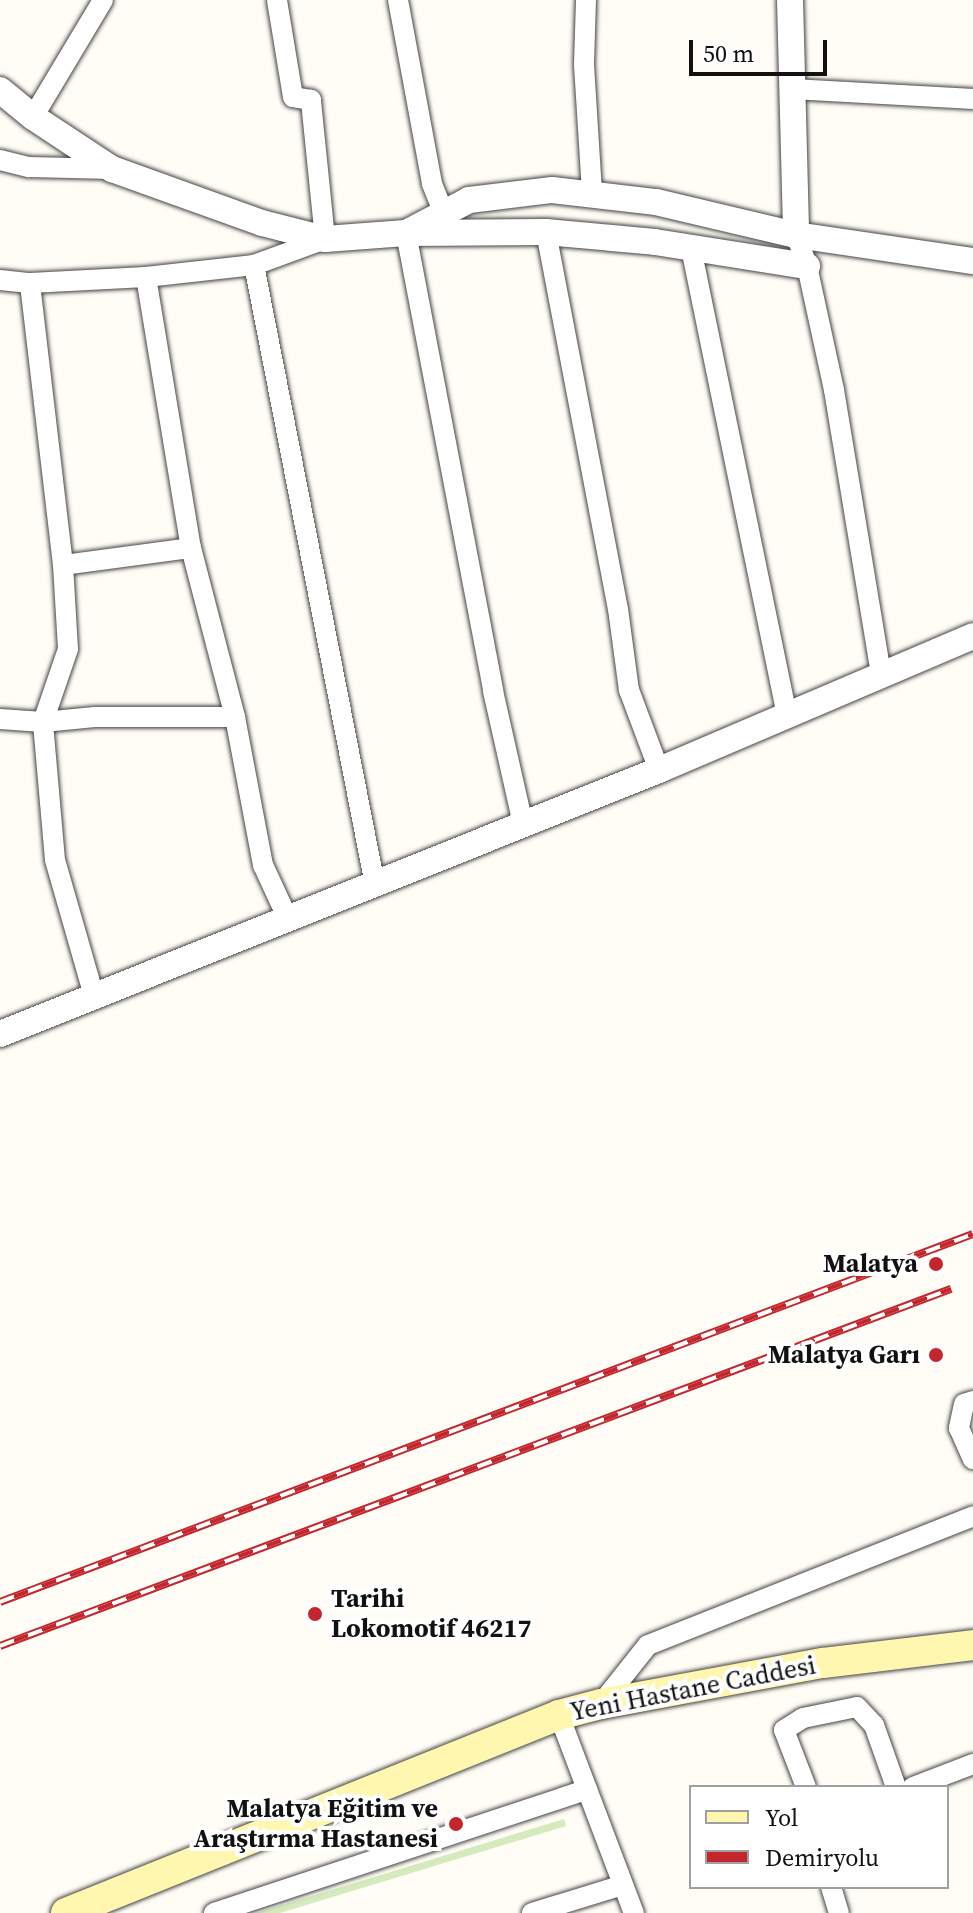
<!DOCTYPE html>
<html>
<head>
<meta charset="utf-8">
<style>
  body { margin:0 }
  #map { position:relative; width:973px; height:1913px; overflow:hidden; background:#fffdf5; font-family:"Source Serif 4",serif }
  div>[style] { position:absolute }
  .green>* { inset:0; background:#d5ebbd }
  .roads { filter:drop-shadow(0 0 2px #444) drop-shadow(0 0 2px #444) }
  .minor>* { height:20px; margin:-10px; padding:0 10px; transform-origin:10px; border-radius:10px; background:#fff }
  .tertiary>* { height:26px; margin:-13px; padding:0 13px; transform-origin:13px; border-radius:13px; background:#fff }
  .secondary>* { height:30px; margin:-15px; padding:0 15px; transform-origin:15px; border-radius:15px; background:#fff6b0 }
  .rail>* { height:8px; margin-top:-4px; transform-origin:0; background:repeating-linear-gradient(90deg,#fff 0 15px,#c4262e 0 30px); box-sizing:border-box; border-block:2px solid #c4262e }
  .dots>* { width:22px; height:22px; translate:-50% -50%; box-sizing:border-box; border:4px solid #fff; border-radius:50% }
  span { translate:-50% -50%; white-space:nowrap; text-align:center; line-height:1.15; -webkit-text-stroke:8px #fff; paint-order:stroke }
  .poi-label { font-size:26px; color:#111; font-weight:700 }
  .right { translate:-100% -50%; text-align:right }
  .left { translate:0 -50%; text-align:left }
  .street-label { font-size:26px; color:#111 }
  .legend { position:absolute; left:689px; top:1785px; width:260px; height:104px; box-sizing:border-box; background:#fff; border:2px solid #a0a0a0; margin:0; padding:10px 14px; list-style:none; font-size:24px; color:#111 }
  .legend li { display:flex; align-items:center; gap:16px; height:40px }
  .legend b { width:40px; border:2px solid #a0a0a0 }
  .scale { position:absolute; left:689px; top:40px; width:138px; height:36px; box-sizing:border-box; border:4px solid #111; border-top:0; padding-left:10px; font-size:24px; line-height:28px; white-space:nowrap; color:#111; -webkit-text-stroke:6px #fff; paint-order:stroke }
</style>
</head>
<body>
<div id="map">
  <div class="green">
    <i style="clip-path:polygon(564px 1819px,566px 1826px,280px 1913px,256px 1913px)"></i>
  </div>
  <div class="roads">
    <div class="minor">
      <i style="left:398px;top:0;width:187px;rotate:79.5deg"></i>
      <i style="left:432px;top:184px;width:31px;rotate:68deg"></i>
      <i style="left:586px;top:0;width:65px;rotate:91.8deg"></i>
      <i style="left:584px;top:65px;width:128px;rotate:86.4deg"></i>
      <i style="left:793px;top:89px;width:180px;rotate:3.2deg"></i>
      <i style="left:33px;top:117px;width:136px;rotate:-59.1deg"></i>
      <i style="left:0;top:160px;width:30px;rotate:14deg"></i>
      <i style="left:29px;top:167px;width:83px;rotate:1.4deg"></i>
      <i style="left:546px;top:232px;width:384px;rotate:79.2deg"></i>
      <i style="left:618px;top:609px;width:82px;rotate:82.3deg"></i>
      <i style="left:629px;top:690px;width:85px;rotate:69.4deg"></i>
      <i style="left:406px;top:233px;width:466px;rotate:79.2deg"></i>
      <i style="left:493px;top:691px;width:136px;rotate:77.3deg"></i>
      <i style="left:796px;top:235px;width:33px;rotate:70deg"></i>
      <i style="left:807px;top:266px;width:127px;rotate:77.7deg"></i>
      <i style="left:834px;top:390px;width:288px;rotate:80.6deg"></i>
      <i style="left:691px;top:248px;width:476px;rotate:78.4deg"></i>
      <i style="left:254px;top:265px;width:632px;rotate:78.96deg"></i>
      <i style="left:146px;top:277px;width:275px;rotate:80.6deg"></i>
      <i style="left:191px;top:548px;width:175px;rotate:75.4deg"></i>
      <i style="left:0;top:280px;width:30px;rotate:6deg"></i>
      <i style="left:30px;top:283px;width:116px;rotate:-3deg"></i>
      <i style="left:146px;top:277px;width:109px;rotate:-6.3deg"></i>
      <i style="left:254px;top:265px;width:76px;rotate:-20.1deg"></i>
      <i style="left:325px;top:239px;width:140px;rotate:-95.8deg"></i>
      <i style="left:311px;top:100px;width:18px;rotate:-171deg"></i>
      <i style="left:293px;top:97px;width:98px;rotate:-99.4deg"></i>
      <i style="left:63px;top:565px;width:129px;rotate:-7.6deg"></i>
      <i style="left:0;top:719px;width:43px;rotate:4deg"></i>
      <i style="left:43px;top:722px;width:77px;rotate:-71.1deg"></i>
      <i style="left:68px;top:649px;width:84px;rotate:-93.4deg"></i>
      <i style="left:63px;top:565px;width:284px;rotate:-96.7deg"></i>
      <i style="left:94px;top:996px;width:141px;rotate:-106deg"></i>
      <i style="left:55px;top:860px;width:139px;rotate:-95deg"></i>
      <i style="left:43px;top:722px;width:52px;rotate:-5.5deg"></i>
      <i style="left:95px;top:717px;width:140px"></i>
      <i style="left:235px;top:717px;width:151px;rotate:79.3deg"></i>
      <i style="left:263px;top:865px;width:60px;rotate:65.2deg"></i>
      <i style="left:973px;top:1401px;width:9px;rotate:162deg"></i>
      <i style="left:964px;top:1404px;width:25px;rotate:102deg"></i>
      <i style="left:959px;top:1428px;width:34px;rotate:66deg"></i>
      <i style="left:601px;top:1704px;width:75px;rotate:-51.5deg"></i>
      <i style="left:648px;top:1645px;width:350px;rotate:-21.6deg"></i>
      <i style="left:559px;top:1715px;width:212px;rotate:69.3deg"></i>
      <i style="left:806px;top:1787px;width:61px;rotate:-111.1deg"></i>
      <i style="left:784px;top:1730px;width:22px;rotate:-32deg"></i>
      <i style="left:803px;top:1718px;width:55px;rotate:-11.5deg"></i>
      <i style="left:857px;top:1707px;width:25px;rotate:47deg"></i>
      <i style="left:874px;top:1725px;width:66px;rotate:70.5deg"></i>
      <i style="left:913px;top:1787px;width:64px;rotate:-21deg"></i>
      <i style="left:831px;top:1887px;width:27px;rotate:73deg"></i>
      <i style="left:214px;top:1913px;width:393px;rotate:-18.3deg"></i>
      <i style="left:532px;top:1913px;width:95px;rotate:-17.1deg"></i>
    </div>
    <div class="tertiary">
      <i style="left:790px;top:0;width:235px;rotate:88.5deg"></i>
      <i style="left:0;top:90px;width:43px;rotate:39.3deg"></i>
      <i style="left:33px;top:117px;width:95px;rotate:33.4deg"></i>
      <i style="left:112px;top:169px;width:159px;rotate:19.8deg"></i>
      <i style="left:262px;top:223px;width:65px;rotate:14.3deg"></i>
      <i style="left:325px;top:239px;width:81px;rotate:-4.2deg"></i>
      <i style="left:406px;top:233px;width:140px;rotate:-0.4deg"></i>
      <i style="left:546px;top:232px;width:109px;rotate:5.2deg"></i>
      <i style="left:655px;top:242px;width:154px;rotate:9deg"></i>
      <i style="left:408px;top:232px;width:69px;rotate:-27.7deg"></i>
      <i style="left:469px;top:200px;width:84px;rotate:-6.9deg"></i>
      <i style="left:552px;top:190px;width:105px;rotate:6.6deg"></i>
      <i style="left:656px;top:202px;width:144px;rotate:13.3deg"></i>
      <i style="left:796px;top:235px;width:179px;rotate:8.4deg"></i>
      <i style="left:0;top:1034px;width:710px;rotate:-21.83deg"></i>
      <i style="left:659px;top:770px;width:341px;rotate:-23.1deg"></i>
    </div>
    <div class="secondary">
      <i style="left:66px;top:1913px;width:531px;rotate:-21.88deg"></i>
      <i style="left:559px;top:1715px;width:43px;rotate:-14.7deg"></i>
      <i style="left:601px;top:1704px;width:226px;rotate:-10.5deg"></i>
      <i style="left:823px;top:1663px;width:151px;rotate:-6.8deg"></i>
    </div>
  </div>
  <div class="rail">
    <i style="left:0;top:1602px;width:1040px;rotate:-20.72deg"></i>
    <i style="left:0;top:1646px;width:1016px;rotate:-20.58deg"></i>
  </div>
  <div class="dots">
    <i style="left:936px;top:1264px;background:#c4262e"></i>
    <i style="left:936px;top:1355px;background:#c4262e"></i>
    <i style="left:315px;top:1614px;background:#c4262e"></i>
    <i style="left:456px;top:1824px;background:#c4262e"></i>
  </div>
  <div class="poi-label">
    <span class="right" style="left:918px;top:1264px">Malatya</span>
    <span class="right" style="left:920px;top:1355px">Malatya Garı</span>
    <span class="left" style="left:331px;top:1614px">Tarihi<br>Lokomotif 46217</span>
    <span class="right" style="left:438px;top:1824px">Malatya Eğitim ve<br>Araştırma Hastanesi</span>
  </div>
  <div class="street-label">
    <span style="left:693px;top:1689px;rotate:-11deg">Yeni Hastane Caddesi</span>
  </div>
  <ul class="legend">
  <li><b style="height:10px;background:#fff6b0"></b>Yol</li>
  <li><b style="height:10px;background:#c4262e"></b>Demiryolu</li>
  </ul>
  <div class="scale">50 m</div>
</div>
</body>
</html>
